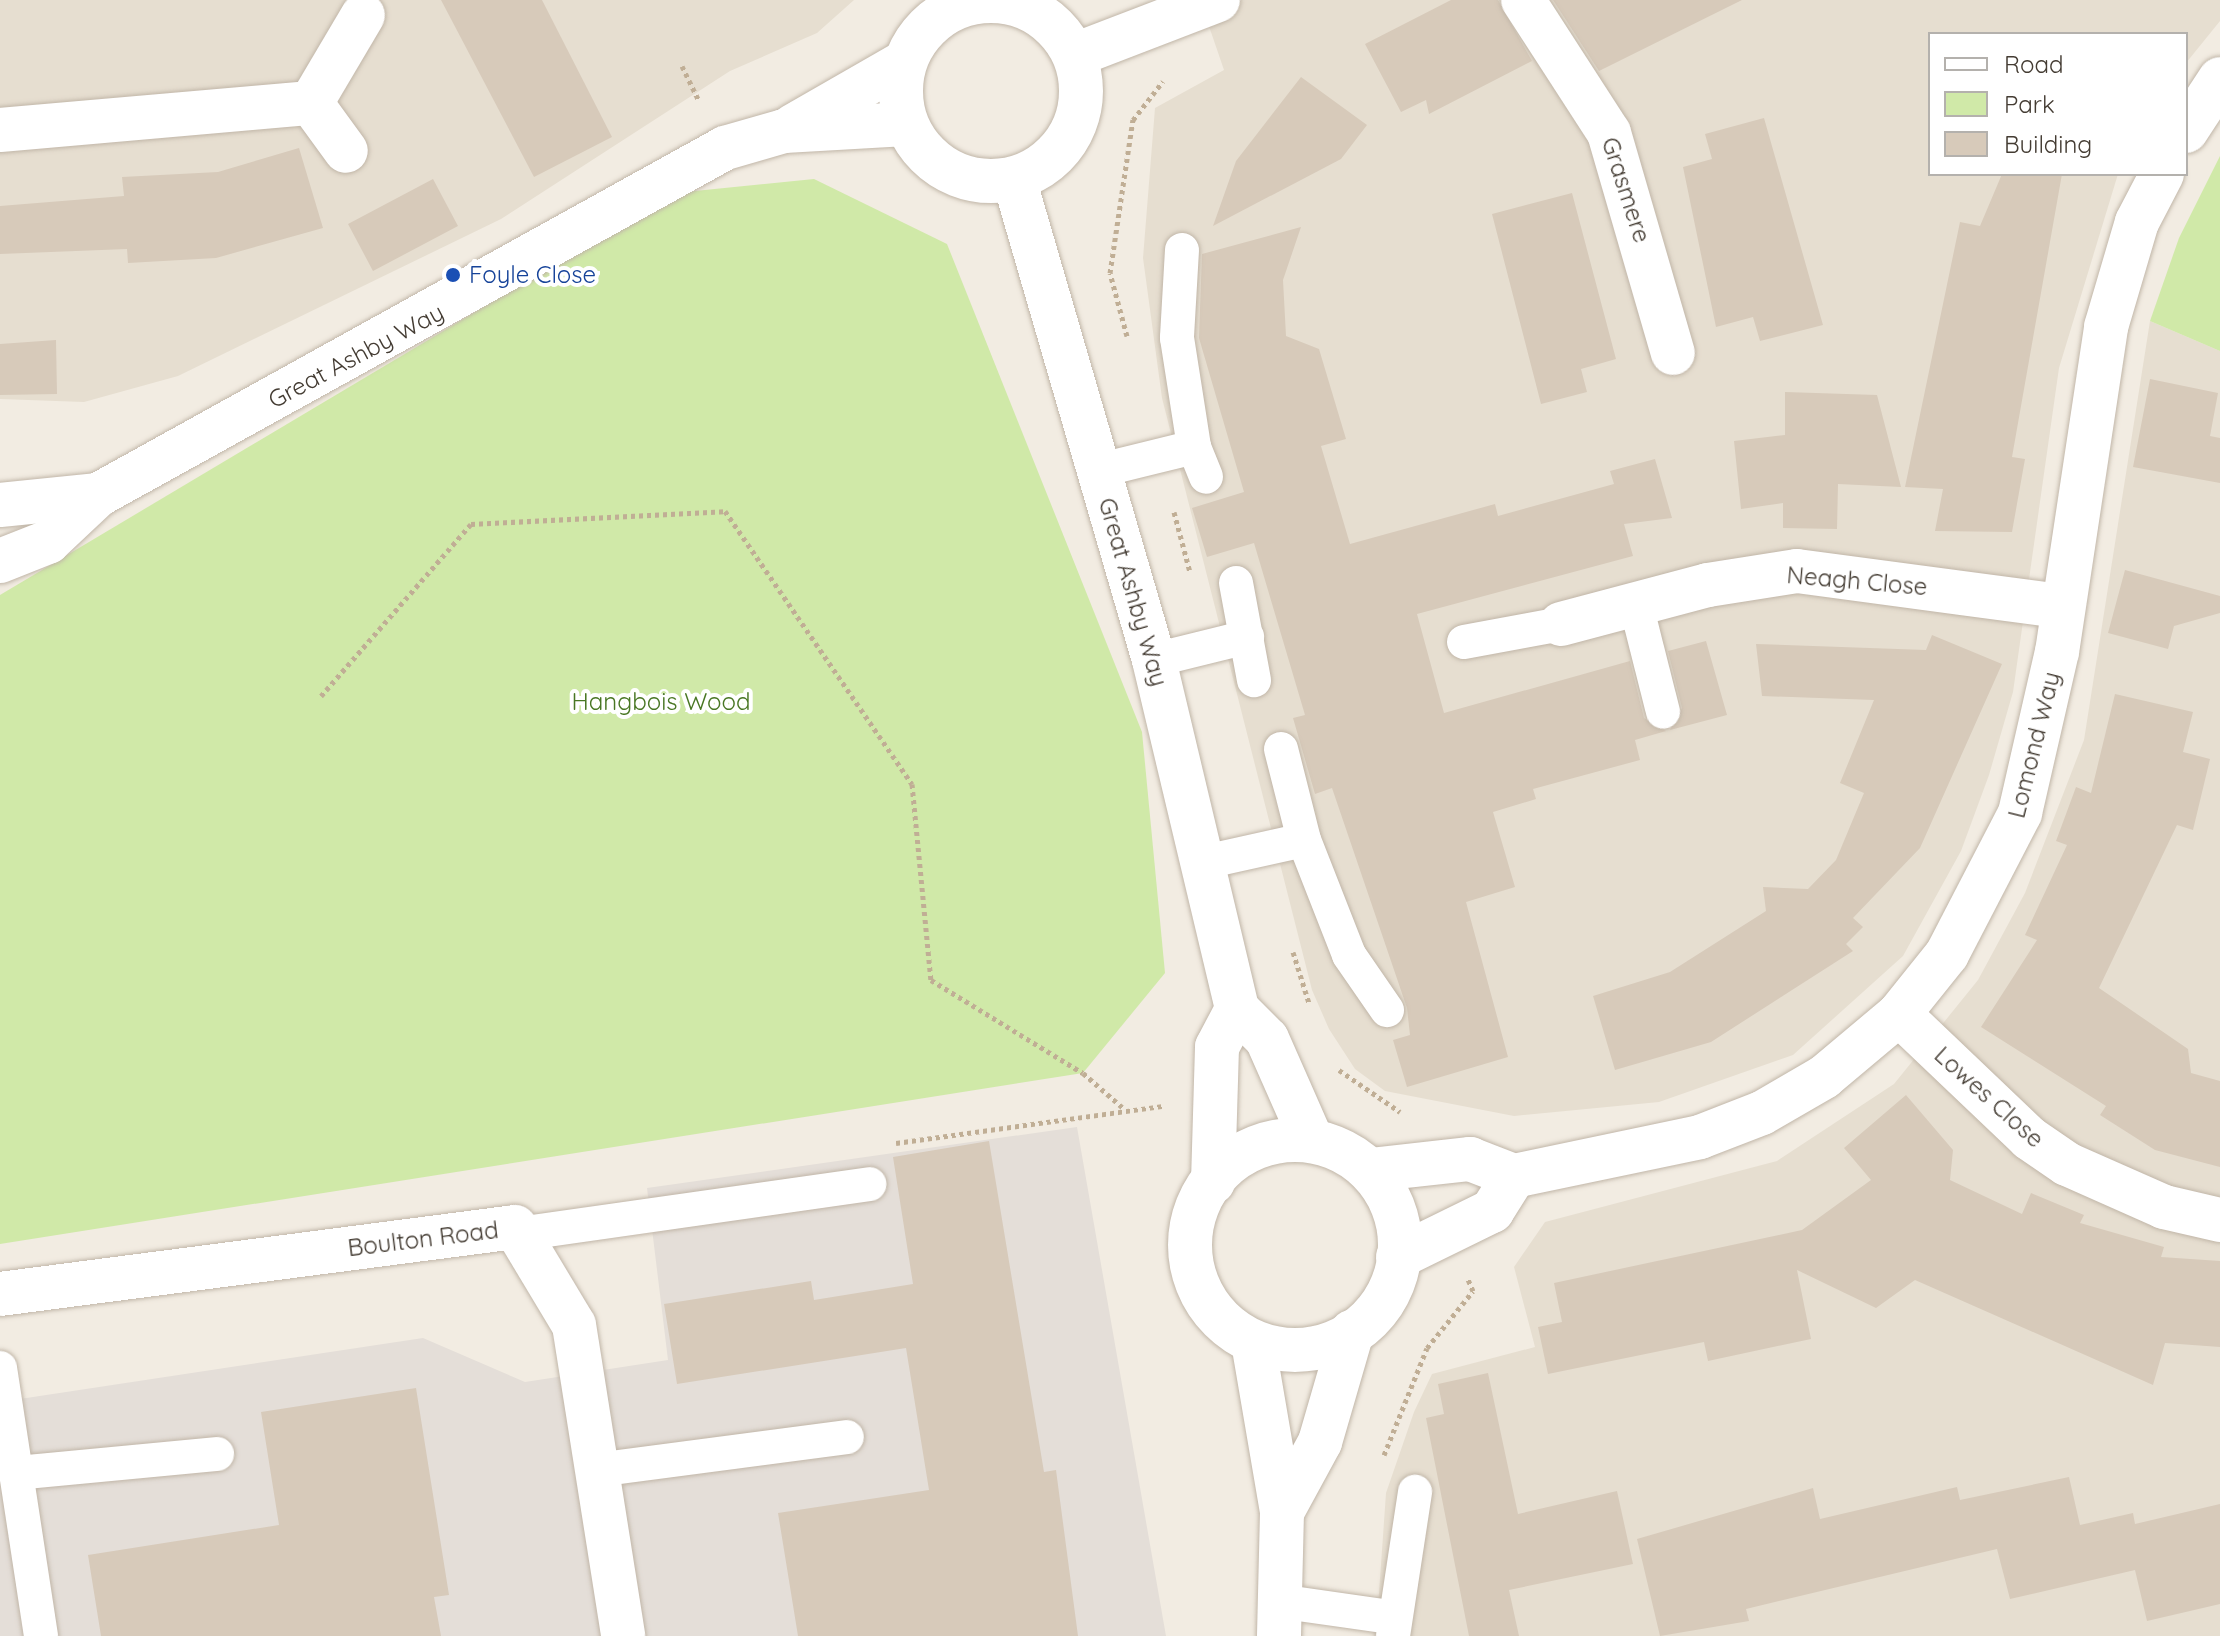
<!DOCTYPE html>
<html>
<head>
<meta charset="utf-8">
<style>
  body { margin:0 }
  #map { position:relative; width:2220px; height:1636px; overflow:hidden; background:#f2ece2; font-family:Quicksand,sans-serif }
  div>[style] { position:absolute }
  .residential>* { inset:0; background:#e6ded0 }
  .industrial>* { inset:0; background:#e4ded8 }
  .green>* { inset:0; background:#d0e9a8 }
  .building>* { inset:0; background:#d7caba }
  .path>* { height:5px; margin-top:-2.5px; transform-origin:0; background:repeating-linear-gradient(90deg,#c0ae95 0 4px,transparent 0 8px) }
  .roads { filter:drop-shadow(0 0 2px #c1b6a8) drop-shadow(0 0 2px #c1b6a8) }
  .service>* { height:34px; margin:-17px; padding:0 17px; transform-origin:17px; border-radius:17px; background:#fff }
  .minor>* { height:44px; margin:-22px; padding:0 22px; transform-origin:22px; border-radius:22px; background:#fff }
  .tertiary>* { height:44px; margin:-22px; padding:0 22px; transform-origin:22px; border-radius:22px; background:#fff }
  .tertiary>.ring { margin:-22px; padding:0; box-sizing:content-box; background:none; border:44px solid #fff; border-radius:50% }
  .dots>* { width:22px; height:22px; translate:-50% -50%; box-sizing:border-box; border:4px solid #fff; border-radius:50% }
  span { translate:-50% -50%; white-space:nowrap; text-align:center; line-height:1.15; -webkit-text-stroke:8px #fff; paint-order:stroke }
  .street-label { font-size:24px; color:#443c33 }
  .transit-label { font-size:24px; color:#164399 }
  .left { translate:0 -50%; text-align:left }
  .park-label { font-size:24px; color:#497724 }
  .legend { position:absolute; left:1928px; top:32px; width:260px; height:144px; box-sizing:border-box; background:#fff; border:2px solid #b4b1ad; margin:0; padding:10px 14px; list-style:none; font-size:24px; color:#443c33 }
  .legend li { display:flex; align-items:center; gap:16px; height:40px }
  .legend b { width:40px; border:2px solid #b4b1ad }
</style>
</head>
<body>
<div id="map">
  <div class="residential">
    <i style="clip-path:polygon(0 0,854px 0,817px 33px,730px 71px,501px 219px,178px 376px,84px 402px,0 399px)"></i>
    <i style="clip-path:polygon(1200px 0,2220px 0,2220px 21px,2186px 63px,2186px 34px,1930px 34px,1930px 174px,2118px 174px,2059px 368px,2013px 692px,1989px 775px,1961px 851px,1903px 956px,1793px 1055px,1659px 1102px,1514px 1116px,1385px 1091px,1355px 1069px,1329px 1029px,1312px 990px,1162px 398px,1143px 258px,1155px 108px,1224px 70px)"></i>
    <i style="clip-path:polygon(2150px 321px,2220px 351px,2220px 1636px,1376px 1636px,1386px 1493px,1414px 1412px,1432px 1374px,1535px 1347px,1514px 1267px,1545px 1222px,1777px 1161px,1894px 1084px,1978px 980px,2025px 893px,2084px 740px)"></i>
  </div>
  <div class="industrial">
    <i style="clip-path:polygon(1077px 1127px,1166px 1636px,0 1636px,0 1402px,423px 1338px,525px 1382px,668px 1360px,647px 1188px)"></i>
  </div>
  <div class="green">
    <i style="clip-path:polygon(2220px 156px,2220px 351px,2150px 321px,2179px 238px)"></i>
    <i style="clip-path:polygon(814px 179px,947px 244px,1142px 732px,1165px 973px,1083px 1073px,0 1244px,0 595px,675px 193px)"></i>
  </div>
  <div class="building">
    <i style="clip-path:polygon(441px 0,542px 0,612px 137px,534px 177px)"></i>
    <i style="clip-path:polygon(1451px 0,1498px 0,1532px 61px,1429px 114px,1426px 100px,1401px 112px,1365px 44px)"></i>
    <i style="clip-path:polygon(1553px 0,1742px 0,1599px 71px)"></i>
    <i style="clip-path:polygon(1301px 77px,1367px 125px,1341px 159px,1213px 226px,1236px 161px)"></i>
    <i style="clip-path:polygon(1764px 118px,1823px 325px,1760px 341px,1753px 317px,1716px 327px,1683px 167px,1712px 159px,1705px 134px)"></i>
    <i style="clip-path:polygon(299px 148px,323px 228px,216px 258px,128px 263px,127px 249px,0 254px,0 206px,124px 196px,122px 177px,218px 172px)"></i>
    <i style="clip-path:polygon(2002px 174px,2062px 174px,2012px 457px,2025px 459px,2012px 532px,1935px 531px,1943px 489px,1905px 487px,1960px 222px,1980px 226px)"></i>
    <i style="clip-path:polygon(433px 179px,458px 226px,373px 271px,348px 224px)"></i>
    <i style="clip-path:polygon(1572px 193px,1616px 359px,1581px 369px,1587px 392px,1541px 404px,1492px 214px)"></i>
    <i style="clip-path:polygon(1301px 227px,1283px 280px,1286px 336px,1319px 349px,1346px 439px,1321px 446px,1350px 544px,1495px 504px,1498px 516px,1614px 484px,1610px 471px,1655px 459px,1672px 518px,1624px 524px,1633px 556px,1417px 614px,1444px 713px,1630px 661px,1644px 718px,1666px 731px,1635px 740px,1640px 760px,1533px 789px,1536px 799px,1493px 812px,1515px 887px,1466px 902px,1508px 1057px,1407px 1087px,1393px 1040px,1410px 1035px,1407px 1008px,1332px 788px,1315px 794px,1293px 718px,1305px 715px,1254px 543px,1207px 557px,1192px 508px,1244px 492px,1199px 338px,1202px 254px)"></i>
    <i style="clip-path:polygon(56px 340px,57px 394px,0 395px,0 344px)"></i>
    <i style="clip-path:polygon(2150px 379px,2218px 393px,2210px 436px,2220px 438px,2220px 483px,2133px 467px)"></i>
    <i style="clip-path:polygon(1785px 392px,1877px 395px,1901px 487px,1838px 484px,1837px 529px,1783px 528px,1783px 503px,1741px 509px,1734px 441px,1785px 435px)"></i>
    <i style="clip-path:polygon(2125px 570px,2220px 596px,2220px 613px,2174px 626px,2168px 649px,2108px 633px)"></i>
    <i style="clip-path:polygon(1932px 635px,2002px 664px,1920px 848px,1853px 918px,1863px 927px,1846px 944px,1853px 951px,1711px 1042px,1615px 1070px,1593px 996px,1670px 972px,1766px 911px,1763px 887px,1808px 889px,1836px 860px,1864px 793px,1840px 783px,1874px 700px,1762px 696px,1756px 644px,1926px 650px)"></i>
    <i style="clip-path:polygon(1706px 641px,1727px 715px,1670px 730px,1682px 708px,1668px 651px)"></i>
    <i style="clip-path:polygon(2115px 694px,2193px 712px,2183px 752px,2210px 759px,2193px 830px,2177px 825px,2099px 988px,2188px 1049px,2191px 1073px,2220px 1081px,2220px 1167px,2155px 1150px,2100px 1115px,2106px 1106px,1981px 1027px,2037px 940px,2025px 935px,2067px 845px,2056px 841px,2076px 787px,2091px 793px)"></i>
    <i style="clip-path:polygon(1906px 1095px,1953px 1150px,1950px 1180px,2022px 1214px,2031px 1193px,2084px 1215px,2080px 1223px,2164px 1247px,2161px 1257px,2220px 1261px,2220px 1347px,2165px 1343px,2153px 1385px,1915px 1280px,1876px 1308px,1797px 1270px,1811px 1339px,1708px 1361px,1704px 1342px,1548px 1374px,1538px 1327px,1562px 1322px,1554px 1283px,1802px 1230px,1871px 1180px,1844px 1148px)"></i>
    <i style="clip-path:polygon(989px 1141px,1044px 1472px,1056px 1470px,1078px 1636px,798px 1636px,778px 1513px,929px 1490px,906px 1348px,677px 1384px,664px 1304px,811px 1281px,814px 1300px,913px 1284px,893px 1157px)"></i>
    <i style="clip-path:polygon(1488px 1373px,1518px 1514px,1617px 1491px,1633px 1564px,1509px 1590px,1519px 1636px,1469px 1636px,1426px 1418px,1444px 1414px,1438px 1384px)"></i>
    <i style="clip-path:polygon(416px 1388px,449px 1595px,434px 1597px,441px 1636px,101px 1636px,88px 1555px,279px 1525px,261px 1412px)"></i>
    <i style="clip-path:polygon(2069px 1477px,2080px 1525px,2133px 1513px,2135px 1524px,2220px 1504px,2220px 1604px,2147px 1621px,2135px 1570px,2010px 1599px,1997px 1549px,1746px 1609px,1749px 1621px,1660px 1636px,1637px 1539px,1813px 1488px,1820px 1519px,1957px 1487px,1960px 1500px)"></i>
  </div>
  <div class="path">
    <i style="left:682px;top:66px;width:39px;rotate:64deg"></i>
    <i style="left:1127px;top:336px;width:65px;rotate:-105.1deg"></i>
    <i style="left:1110px;top:273px;width:155px;rotate:-81.5deg"></i>
    <i style="left:1133px;top:120px;width:49px;rotate:-52.4deg"></i>
    <i style="left:1174px;top:512px;width:62px;rotate:75.1deg"></i>
    <i style="left:321px;top:696px;width:228px;rotate:-48.9deg"></i>
    <i style="left:471px;top:524px;width:254px;rotate:-2.9deg"></i>
    <i style="left:725px;top:511px;width:331px;rotate:55.6deg"></i>
    <i style="left:912px;top:784px;width:197px;rotate:84.5deg"></i>
    <i style="left:931px;top:980px;width:178px;rotate:31.5deg"></i>
    <i style="left:1083px;top:1073px;width:52px;rotate:41.1deg"></i>
    <i style="left:1293px;top:952px;width:53px;rotate:72.6deg"></i>
    <i style="left:1339px;top:1070px;width:74px;rotate:34.5deg"></i>
    <i style="left:896px;top:1143px;width:270px;rotate:-7.9deg"></i>
    <i style="left:1384px;top:1455px;width:115px;rotate:-68.1deg"></i>
    <i style="left:1427px;top:1348px;width:73px;rotate:-51.1deg"></i>
    <i style="left:1473px;top:1291px;width:13px;rotate:-113deg"></i>
  </div>
  <div class="roads">
    <div class="service">
      <i style="left:1182px;top:250px;width:88px;rotate:93.3deg"></i>
      <i style="left:1177px;top:338px;width:110px;rotate:81.1deg"></i>
      <i style="left:1194px;top:447px;width:32px;rotate:68deg"></i>
      <i style="left:1097px;top:471px;width:100px;rotate:-13.9deg"></i>
      <i style="left:1236px;top:583px;width:99px;rotate:79.5deg"></i>
      <i style="left:1636px;top:605px;width:110px;rotate:75.8deg"></i>
      <i style="left:1464px;top:642px;width:99px;rotate:-10.5deg"></i>
      <i style="left:1154px;top:660px;width:96px;rotate:-13.9deg"></i>
      <i style="left:1281px;top:749px;width:94px;rotate:75.8deg"></i>
      <i style="left:1304px;top:840px;width:123px;rotate:68.6deg"></i>
      <i style="left:1349px;top:955px;width:67px;rotate:55.4deg"></i>
      <i style="left:1205px;top:862px;width:101px;rotate:-12.5deg"></i>
      <i style="left:519px;top:1234px;width:354px;rotate:-8.1deg"></i>
      <i style="left:0;top:1368px;width:271px;rotate:81.3deg"></i>
      <i style="left:597px;top:1470px;width:252px;rotate:-7.5deg"></i>
      <i style="left:16px;top:1473px;width:202px;rotate:-5.4deg"></i>
      <i style="left:1278px;top:1601px;width:114px;rotate:8.1deg"></i>
      <i style="left:1393px;top:1636px;width:146px;rotate:-81.3deg"></i>
    </div>
    <div class="minor">
      <i style="left:1523px;top:0;width:158px;rotate:57.1deg"></i>
      <i style="left:1609px;top:133px;width:229px;rotate:73.8deg"></i>
      <i style="left:1075px;top:55px;width:153px;rotate:-21deg"></i>
      <i style="left:311px;top:103px;width:59px;rotate:53.9deg"></i>
      <i style="left:0;top:130px;width:312px;rotate:-5deg"></i>
      <i style="left:311px;top:103px;width:102px;rotate:-59.4deg"></i>
      <i style="left:2186px;top:131px;width:62px;rotate:-56.8deg"></i>
      <i style="left:1561px;top:624px;width:152px;rotate:-14.9deg"></i>
      <i style="left:1708px;top:585px;width:90px;rotate:-8.9deg"></i>
      <i style="left:1797px;top:571px;width:266px;rotate:7.6deg"></i>
      <i style="left:1899px;top:1014px;width:180px;rotate:43.6deg"></i>
      <i style="left:2029px;top:1138px;width:46px;rotate:34.4deg"></i>
      <i style="left:2067px;top:1164px;width:106px;rotate:23.9deg"></i>
      <i style="left:2164px;top:1207px;width:57px;rotate:13.1deg"></i>
      <i style="left:1370px;top:1170px;width:101px;rotate:-6.3deg"></i>
      <i style="left:1470px;top:1159px;width:47px;rotate:21.1deg"></i>
      <i style="left:1514px;top:1176px;width:190px;rotate:-11.8deg"></i>
      <i style="left:1700px;top:1137px;width:66px;rotate:-21.2deg"></i>
      <i style="left:1762px;top:1113px;width:72px;rotate:-30.1deg"></i>
      <i style="left:1824px;top:1077px;width:98px;rotate:-40deg"></i>
      <i style="left:1899px;top:1014px;width:77px;rotate:-51.3deg"></i>
      <i style="left:1947px;top:954px;width:159px;rotate:-62.6deg"></i>
      <i style="left:2020px;top:813px;width:165px;rotate:-77.1deg"></i>
      <i style="left:2057px;top:652px;width:329px;rotate:-81.4deg"></i>
      <i style="left:2106px;top:327px;width:109px;rotate:-73.6deg"></i>
      <i style="left:2137px;top:222px;width:54px;rotate:-62.5deg"></i>
      <i style="left:1398px;top:1257px;width:105px;rotate:-26.1deg"></i>
      <i style="left:1492px;top:1211px;width:41px;rotate:-57.8deg"></i>
      <i style="left:0;top:1294px;width:519px;rotate:-7.41deg"></i>
      <i style="left:515px;top:1227px;width:114px;rotate:59deg"></i>
      <i style="left:574px;top:1325px;width:315px;rotate:81deg"></i>
    </div>
    <div class="tertiary">
      <i class="ring" style="left:901px;top:1px;width:136px;height:136px"></i>
      <i style="left:793px;top:126px;width:127px;rotate:-29.8deg"></i>
      <i style="left:1014px;top:179px;width:501px;rotate:73.77deg"></i>
      <i style="left:1154px;top:660px;width:359px;rotate:76.6deg"></i>
      <i style="left:1237px;top:1009px;width:42px;rotate:45deg"></i>
      <i style="left:1267px;top:1039px;width:111px;rotate:66.2deg"></i>
      <i style="left:0;top:505px;width:99px;rotate:-5.8deg"></i>
      <i style="left:0;top:561px;width:52px;rotate:-21.6deg"></i>
      <i style="left:48px;top:542px;width:69px;rotate:-43.2deg"></i>
      <i style="left:98px;top:495px;width:717px;rotate:-28.96deg"></i>
      <i style="left:725px;top:148px;width:61px;rotate:-16.1deg"></i>
      <i style="left:784px;top:131px;width:122px;rotate:-3.3deg"></i>
      <i class="ring" style="left:1190px;top:1140px;width:166px;height:166px"></i>
      <i style="left:1213px;top:1182px;width:135px;rotate:-88.3deg"></i>
      <i style="left:1217px;top:1047px;width:43px;rotate:-62.2deg"></i>
      <i style="left:1253px;top:1342px;width:172px;rotate:80.3deg"></i>
      <i style="left:1282px;top:1512px;width:124px;rotate:91.4deg"></i>
      <i style="left:1282px;top:1512px;width:80px;rotate:-61.5deg"></i>
      <i style="left:1320px;top:1442px;width:115px;rotate:-73.8deg"></i>
    </div>
  </div>
  <div class="dots">
    <i style="left:453px;top:275px;background:#1a4fb4"></i>
  </div>
  <div class="street-label">
    <span style="left:1626px;top:190px;rotate:72deg">Grasmere</span>
    <span style="left:356px;top:356px;rotate:-28deg">Great Ashby Way</span>
    <span style="left:1857px;top:581px;rotate:5deg">Neagh Close</span>
    <span style="left:1133px;top:592px;rotate:74deg">Great Ashby Way</span>
    <span style="left:2034px;top:745px;rotate:-76deg">Lomond Way</span>
    <span style="left:1989px;top:1097px;rotate:42deg">Lowes Close</span>
    <span style="left:423px;top:1239px;rotate:-7deg">Boulton Road</span>
  </div>
  <div class="transit-label">
    <span class="left" style="left:469px;top:275px">Foyle Close</span>
  </div>
  <div class="park-label">
    <span style="left:661px;top:702px">Hangbois Wood</span>
  </div>
  <ul class="legend">
  <li><b style="height:10px;background:#fff"></b>Road</li>
  <li><b style="height:22px;background:#d0e9a8"></b>Park</li>
  <li><b style="height:22px;background:#d7caba"></b>Building</li>
  </ul>
</div>
</body>
</html>
